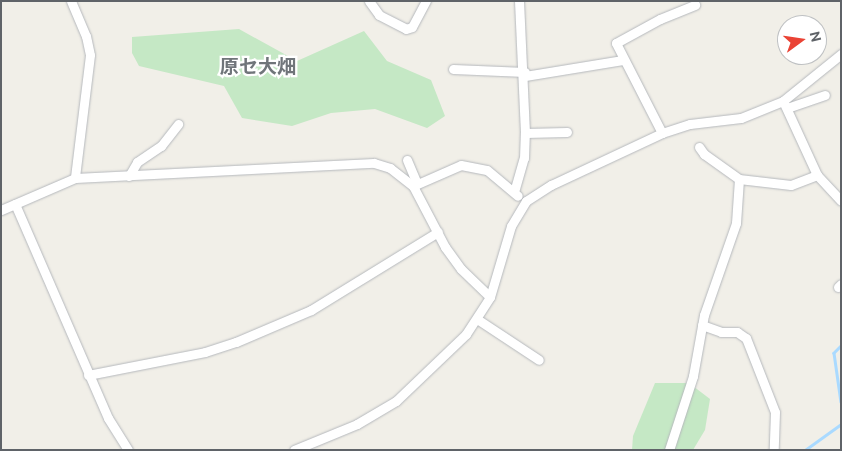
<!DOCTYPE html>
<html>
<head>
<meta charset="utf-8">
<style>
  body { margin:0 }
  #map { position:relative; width:842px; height:451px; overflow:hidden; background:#f1efe8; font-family:Ubuntu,"Noto Sans JP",sans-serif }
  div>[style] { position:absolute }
  .green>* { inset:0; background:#c5e8c5 }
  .stream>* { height:2.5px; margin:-1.25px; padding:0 1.25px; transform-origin:1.25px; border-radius:1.25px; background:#aadaff }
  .roads { filter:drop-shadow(0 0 1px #b5b8bc) drop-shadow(0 0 1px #b5b8bc) }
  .minor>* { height:9px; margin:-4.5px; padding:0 4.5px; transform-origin:4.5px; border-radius:4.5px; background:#fff }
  span { translate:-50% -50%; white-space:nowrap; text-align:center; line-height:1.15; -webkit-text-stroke:4.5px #fff; paint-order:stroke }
  .quarter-label { font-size:19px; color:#70757a; font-weight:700 }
  .frame { position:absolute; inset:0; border:2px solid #5f6368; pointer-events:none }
  .north { position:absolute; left:777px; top:15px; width:50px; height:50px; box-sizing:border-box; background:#fff; border:1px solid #bfc1c3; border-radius:50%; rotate:76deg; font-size:14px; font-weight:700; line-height:20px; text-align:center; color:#5f6368 }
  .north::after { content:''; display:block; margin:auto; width:18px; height:22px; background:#ea4335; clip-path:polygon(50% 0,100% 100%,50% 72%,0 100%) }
</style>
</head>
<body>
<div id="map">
  <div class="green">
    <i style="clip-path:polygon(239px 29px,297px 61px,364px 31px,387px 61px,431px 80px,445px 116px,427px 128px,375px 109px,331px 113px,292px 126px,242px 118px,224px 86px,139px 66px,132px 53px,132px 37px)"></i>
    <i style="clip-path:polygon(655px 383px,689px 383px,710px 399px,705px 430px,693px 450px,632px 450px,633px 436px)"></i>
  </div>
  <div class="stream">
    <i style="left:841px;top:346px;width:10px;rotate:135deg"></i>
    <i style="left:834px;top:353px;width:49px;rotate:81.9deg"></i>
    <i style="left:805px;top:450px;width:44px;rotate:-35.8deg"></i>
  </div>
  <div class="roads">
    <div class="minor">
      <i style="left:71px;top:1px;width:38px;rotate:67deg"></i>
      <i style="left:86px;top:36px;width:19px;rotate:78deg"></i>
      <i style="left:90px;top:55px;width:124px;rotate:97deg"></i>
      <i style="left:369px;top:1px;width:17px;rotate:54deg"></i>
      <i style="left:379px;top:15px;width:30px;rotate:27deg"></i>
      <i style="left:406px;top:29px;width:6px;rotate:-18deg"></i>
      <i style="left:412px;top:27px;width:30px;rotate:-62deg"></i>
      <i style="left:453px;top:69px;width:72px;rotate:2.4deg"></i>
      <i style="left:525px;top:76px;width:99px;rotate:-9.3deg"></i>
      <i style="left:783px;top:101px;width:81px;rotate:65.3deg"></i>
      <i style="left:817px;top:175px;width:35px;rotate:47deg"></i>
      <i style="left:787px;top:108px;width:40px;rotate:-18.9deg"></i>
      <i style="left:525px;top:133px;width:42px;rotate:-1.4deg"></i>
      <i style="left:662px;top:133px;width:101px;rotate:-117.1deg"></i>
      <i style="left:616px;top:43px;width:50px;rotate:-28.6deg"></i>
      <i style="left:660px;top:19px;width:38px;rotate:-22deg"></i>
      <i style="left:699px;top:147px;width:9px;rotate:54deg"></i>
      <i style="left:704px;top:154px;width:43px;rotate:35.5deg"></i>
      <i style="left:739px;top:179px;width:52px;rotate:6.6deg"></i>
      <i style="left:791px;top:185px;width:28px;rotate:-21deg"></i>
      <i style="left:407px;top:160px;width:26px;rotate:67deg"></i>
      <i style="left:129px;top:176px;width:16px;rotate:-60deg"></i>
      <i style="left:137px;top:162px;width:29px;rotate:-34deg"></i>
      <i style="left:161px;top:146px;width:28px;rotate:-52deg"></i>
      <i style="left:413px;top:186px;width:52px;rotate:-23.6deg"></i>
      <i style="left:461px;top:165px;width:26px;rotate:11deg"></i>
      <i style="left:487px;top:170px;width:40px;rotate:40deg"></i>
      <i style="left:514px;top:192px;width:35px;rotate:-74deg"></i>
      <i style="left:524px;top:158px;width:25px;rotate:-88deg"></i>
      <i style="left:525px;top:133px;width:132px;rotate:-92.6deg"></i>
      <i style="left:15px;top:204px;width:233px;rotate:66.5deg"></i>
      <i style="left:108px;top:418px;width:38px;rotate:58deg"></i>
      <i style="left:1px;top:210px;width:81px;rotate:-23.4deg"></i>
      <i style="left:75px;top:178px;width:299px;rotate:-2.9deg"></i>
      <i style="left:374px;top:163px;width:17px;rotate:17deg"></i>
      <i style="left:390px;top:168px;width:29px;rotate:38deg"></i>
      <i style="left:413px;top:186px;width:69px;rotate:62.3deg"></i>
      <i style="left:445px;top:247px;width:27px;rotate:54deg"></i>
      <i style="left:461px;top:269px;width:40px;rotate:44deg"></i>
      <i style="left:838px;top:287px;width:4px;rotate:-45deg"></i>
      <i style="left:477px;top:319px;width:74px;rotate:33.5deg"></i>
      <i style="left:702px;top:325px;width:20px;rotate:20deg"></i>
      <i style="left:721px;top:332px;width:16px"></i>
      <i style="left:737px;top:332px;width:11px;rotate:34deg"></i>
      <i style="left:746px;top:338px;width:79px;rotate:68.6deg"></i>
      <i style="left:775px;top:412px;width:38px;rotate:92deg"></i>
      <i style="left:88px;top:375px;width:119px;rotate:-11.1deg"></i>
      <i style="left:205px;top:352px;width:33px;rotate:-18deg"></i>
      <i style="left:236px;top:342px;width:82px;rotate:-23.1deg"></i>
      <i style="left:311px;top:310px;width:149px;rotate:-31.6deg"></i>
      <i style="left:294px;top:450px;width:68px;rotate:-22.4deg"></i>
      <i style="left:357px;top:424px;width:45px;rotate:-30.5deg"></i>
      <i style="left:396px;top:401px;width:97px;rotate:-43.7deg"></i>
      <i style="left:466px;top:334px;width:44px;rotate:-57deg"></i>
      <i style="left:490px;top:297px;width:74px;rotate:-73.5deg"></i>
      <i style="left:511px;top:226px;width:29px;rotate:-59deg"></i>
      <i style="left:526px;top:201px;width:30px;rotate:-33deg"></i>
      <i style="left:551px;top:185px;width:123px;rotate:-25.1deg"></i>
      <i style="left:662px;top:133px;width:29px;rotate:-18deg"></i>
      <i style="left:690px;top:124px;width:51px;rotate:-6.7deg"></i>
      <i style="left:741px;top:118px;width:45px;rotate:-22deg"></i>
      <i style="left:783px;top:101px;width:75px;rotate:-39deg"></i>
      <i style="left:669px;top:450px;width:78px;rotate:-72deg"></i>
      <i style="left:693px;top:376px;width:62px;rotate:-79.8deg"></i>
      <i style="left:704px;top:315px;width:97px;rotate:-70.8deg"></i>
      <i style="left:736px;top:223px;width:44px;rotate:-86.1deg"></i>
    </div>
  </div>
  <div class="quarter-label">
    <span style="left:258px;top:67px">原セ大畑</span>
  </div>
  <div class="frame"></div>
  <div class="north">N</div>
</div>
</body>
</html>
